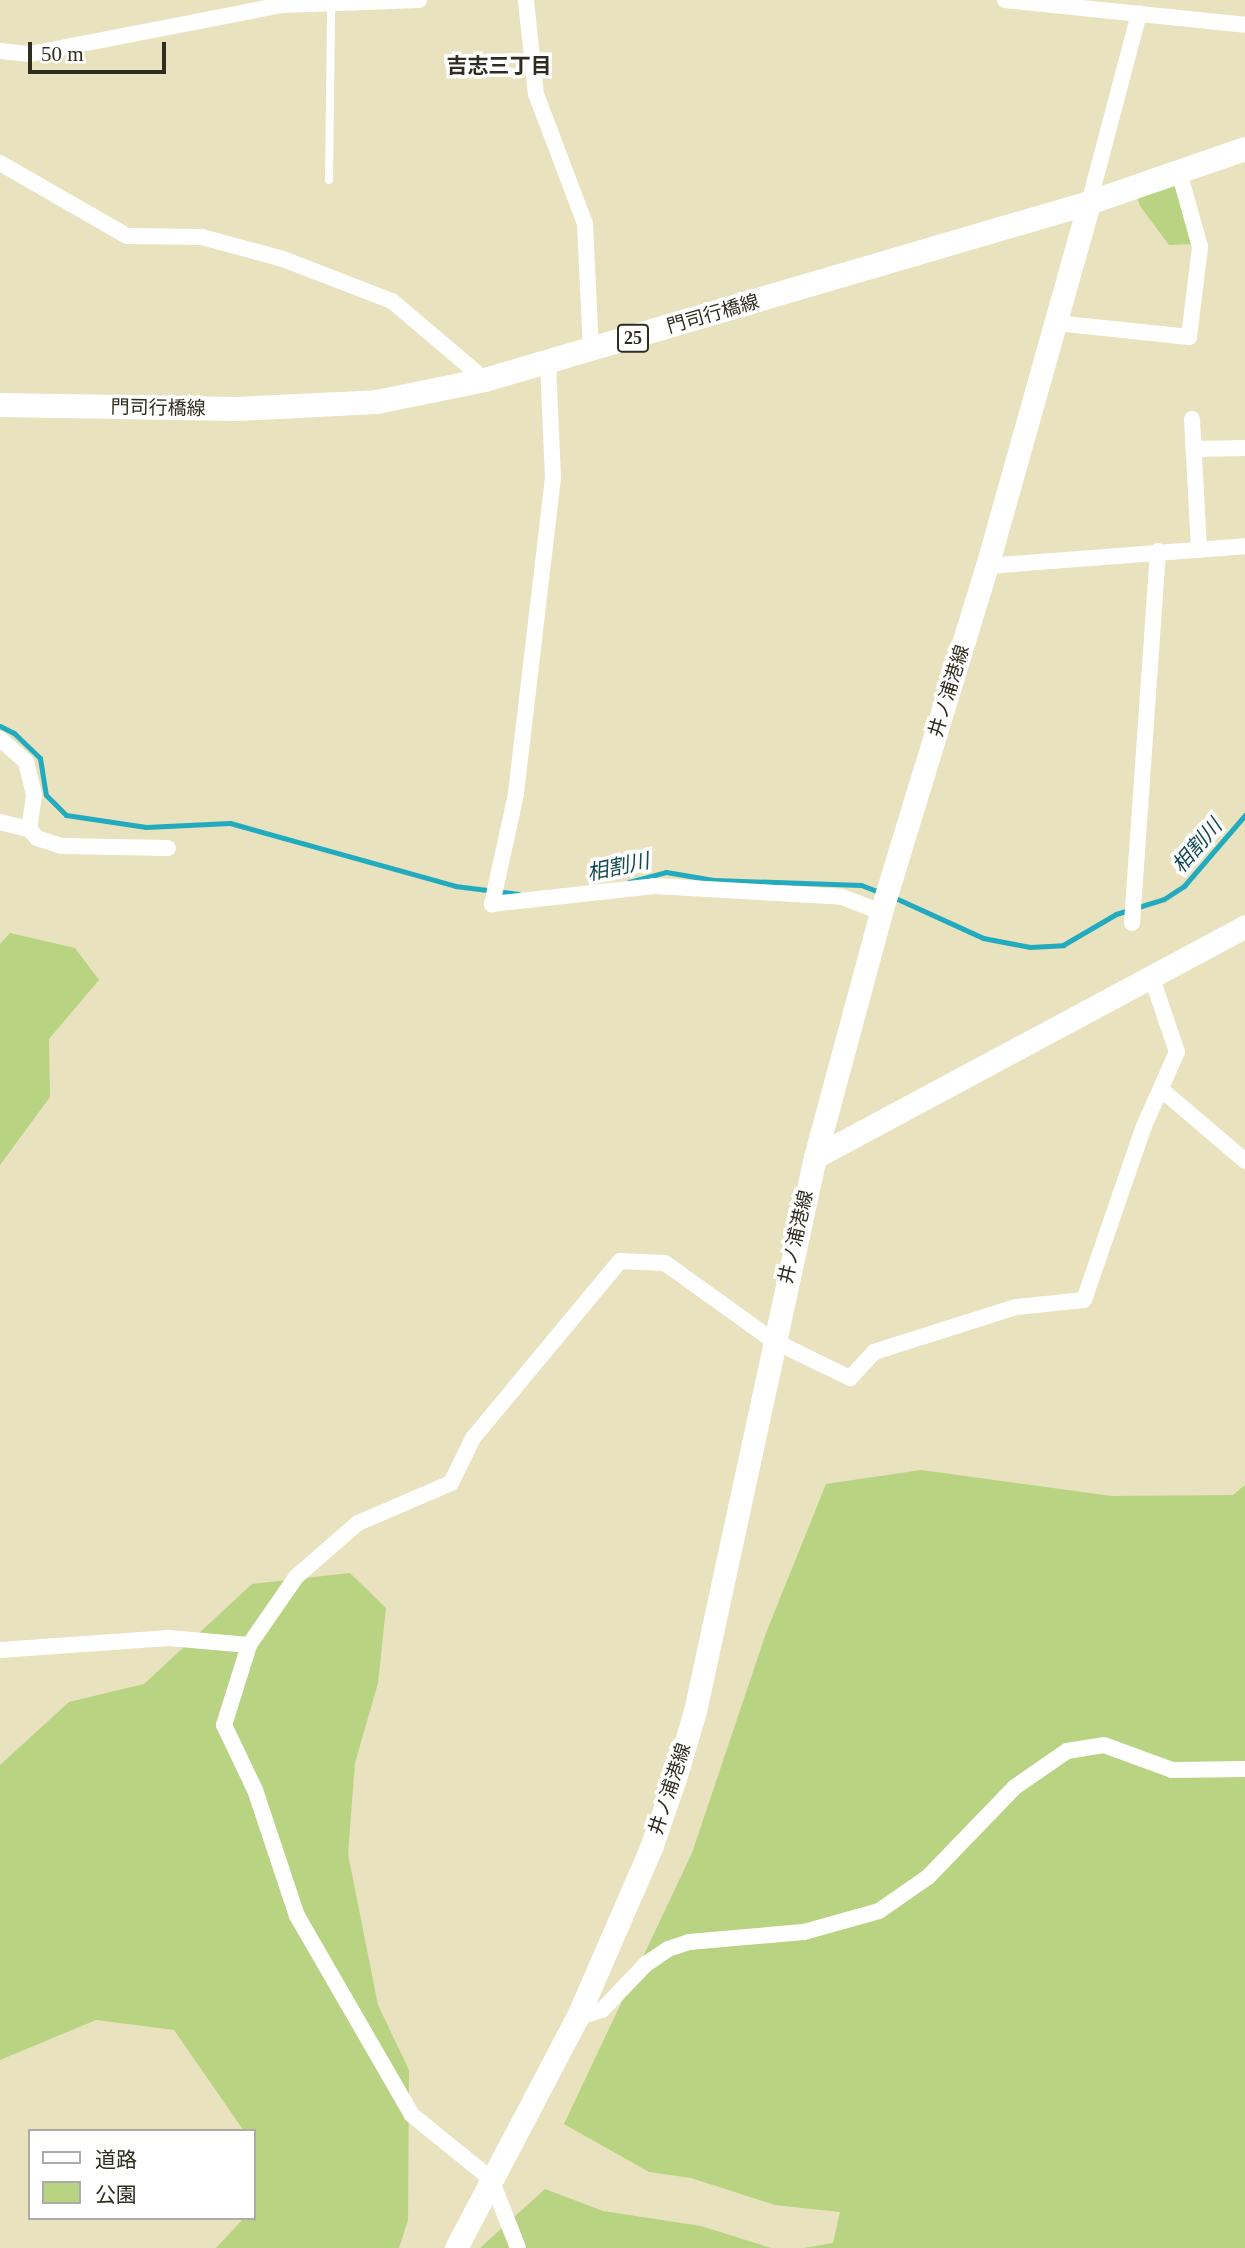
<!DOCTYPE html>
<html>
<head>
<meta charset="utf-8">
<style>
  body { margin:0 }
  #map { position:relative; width:1245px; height:2248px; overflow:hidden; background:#e8e2be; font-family:"Times New Roman","Noto Sans JP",serif }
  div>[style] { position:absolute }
  .green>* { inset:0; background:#b8d382 }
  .stream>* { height:5px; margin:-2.5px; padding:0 2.5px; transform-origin:2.5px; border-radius:2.5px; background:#22aabf }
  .lane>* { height:8px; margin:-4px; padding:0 4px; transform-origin:4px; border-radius:4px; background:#fff }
  .street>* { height:16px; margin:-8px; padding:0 8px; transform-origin:8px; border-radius:8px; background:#fff }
  .secondary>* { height:23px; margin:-11.5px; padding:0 11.5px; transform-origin:11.5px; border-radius:11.5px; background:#fff }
  .primary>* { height:24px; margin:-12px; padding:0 12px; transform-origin:12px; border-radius:12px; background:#fff }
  span { translate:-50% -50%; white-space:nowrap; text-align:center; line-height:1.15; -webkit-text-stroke:7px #fff; paint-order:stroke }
  .shield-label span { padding:2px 5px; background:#fff; border:2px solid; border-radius:5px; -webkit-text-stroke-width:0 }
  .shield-label { font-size:18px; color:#2f2d1f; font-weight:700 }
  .street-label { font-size:19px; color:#2f2d1f }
  .neighbourhood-label { font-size:21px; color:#2f2d1f; font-weight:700 }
  .water-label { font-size:21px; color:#144a53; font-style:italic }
  .legend { position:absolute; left:28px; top:2129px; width:228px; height:91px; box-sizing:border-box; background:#fff; border:2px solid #acaba5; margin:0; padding:9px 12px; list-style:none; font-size:21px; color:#2f2d1f }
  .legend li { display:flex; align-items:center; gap:14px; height:35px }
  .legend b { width:35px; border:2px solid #acaba5 }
  .scale { position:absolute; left:28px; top:42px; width:138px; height:32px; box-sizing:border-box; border:4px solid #2f2d1f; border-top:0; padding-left:9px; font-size:21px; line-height:24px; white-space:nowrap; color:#2f2d1f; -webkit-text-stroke:5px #fff; paint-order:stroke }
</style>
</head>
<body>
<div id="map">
  <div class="green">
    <i style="clip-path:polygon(1180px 176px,1195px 244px,1169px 245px,1140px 206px,1135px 191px)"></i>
    <i style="clip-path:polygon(10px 933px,75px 948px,99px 980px,49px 1039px,50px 1097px,0 1165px,0 944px)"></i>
    <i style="clip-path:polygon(921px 1470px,1112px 1496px,1233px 1495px,1245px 1485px,1245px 2248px,804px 2248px,833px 2243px,840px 2212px,775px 2205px,691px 2178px,649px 2172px,564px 2124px,692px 1853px,766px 1633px,826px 1484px)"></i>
    <i style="clip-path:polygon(350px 1573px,386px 1608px,378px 1683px,355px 1763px,348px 1854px,378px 2005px,409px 2070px,408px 2220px,399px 2248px,216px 2248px,244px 2218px,254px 2218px,254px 2131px,244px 2131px,174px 2030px,96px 2020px,0 2060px,0 1765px,69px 1702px,144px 1684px,252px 1584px)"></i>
    <i style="clip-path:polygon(545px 2189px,603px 2211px,701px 2226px,771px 2248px,480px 2248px)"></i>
  </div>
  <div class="stream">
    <i style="left:0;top:726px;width:16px;rotate:27deg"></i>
    <i style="left:14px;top:733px;width:36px;rotate:44deg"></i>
    <i style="left:40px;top:758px;width:37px;rotate:81deg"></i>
    <i style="left:46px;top:795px;width:28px;rotate:45deg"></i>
    <i style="left:66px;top:815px;width:81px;rotate:8.5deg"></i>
    <i style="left:146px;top:827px;width:84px;rotate:-2.7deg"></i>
    <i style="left:230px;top:823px;width:234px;rotate:15.6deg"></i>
    <i style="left:455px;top:886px;width:64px;rotate:7.1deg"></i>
    <i style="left:629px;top:882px;width:38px;rotate:-15deg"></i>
    <i style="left:666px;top:872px;width:48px;rotate:9.7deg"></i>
    <i style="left:713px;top:880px;width:148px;rotate:1.9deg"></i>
    <i style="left:861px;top:885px;width:22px;rotate:21deg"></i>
    <i style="left:891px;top:896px;width:101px;rotate:24.5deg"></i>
    <i style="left:983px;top:938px;width:48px;rotate:10.8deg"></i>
    <i style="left:1030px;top:947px;width:33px;rotate:-3deg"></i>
    <i style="left:1063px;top:945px;width:61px;rotate:-30.3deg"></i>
    <i style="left:1116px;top:914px;width:50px;rotate:-17.4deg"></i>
    <i style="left:1164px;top:899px;width:24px;rotate:-33deg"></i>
    <i style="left:1184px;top:886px;width:94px;rotate:-49.3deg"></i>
  </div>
  <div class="lane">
    <i style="left:329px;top:180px;width:176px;rotate:-89.3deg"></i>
  </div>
  <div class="street">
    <i style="left:1005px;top:0;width:241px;rotate:5.9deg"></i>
    <i style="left:526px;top:1px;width:94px;rotate:83.9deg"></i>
    <i style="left:536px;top:94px;width:139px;rotate:69.3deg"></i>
    <i style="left:585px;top:224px;width:126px;rotate:87.3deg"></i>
    <i style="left:0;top:51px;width:30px;rotate:6deg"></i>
    <i style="left:30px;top:54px;width:258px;rotate:-11deg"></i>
    <i style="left:283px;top:5px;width:136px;rotate:-2.1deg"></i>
    <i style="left:0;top:163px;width:146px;rotate:29.9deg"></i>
    <i style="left:127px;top:236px;width:75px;rotate:0.8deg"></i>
    <i style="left:202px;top:237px;width:84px;rotate:15.2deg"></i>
    <i style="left:283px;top:259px;width:117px;rotate:21.1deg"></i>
    <i style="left:392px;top:301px;width:122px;rotate:40.3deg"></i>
    <i style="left:1089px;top:203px;width:196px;rotate:-75.2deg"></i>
    <i style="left:1056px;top:323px;width:134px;rotate:6deg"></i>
    <i style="left:1189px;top:337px;width:91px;rotate:-83deg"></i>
    <i style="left:1200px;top:247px;width:78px;rotate:-105.6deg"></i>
    <i style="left:548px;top:363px;width:115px;rotate:87.5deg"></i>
    <i style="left:553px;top:478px;width:318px;rotate:96.7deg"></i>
    <i style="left:516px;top:794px;width:113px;rotate:102.3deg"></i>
    <i style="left:492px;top:904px;width:163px;rotate:-6.3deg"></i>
    <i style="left:654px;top:886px;width:188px;rotate:3.3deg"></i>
    <i style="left:842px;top:897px;width:42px;rotate:21deg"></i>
    <i style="left:1192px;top:419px;width:130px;rotate:86.9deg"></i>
    <i style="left:1194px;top:449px;width:51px;rotate:-1.1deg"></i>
    <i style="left:987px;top:566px;width:259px;rotate:-4.4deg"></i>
    <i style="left:0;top:739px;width:35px;rotate:41deg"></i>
    <i style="left:26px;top:762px;width:34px;rotate:76deg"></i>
    <i style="left:34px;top:795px;width:34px;rotate:98deg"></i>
    <i style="left:29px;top:829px;width:12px;rotate:48deg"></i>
    <i style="left:37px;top:838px;width:26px;rotate:18deg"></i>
    <i style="left:62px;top:846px;width:106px;rotate:1.1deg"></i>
    <i style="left:0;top:822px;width:30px;rotate:14deg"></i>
    <i style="left:1132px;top:923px;width:373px;rotate:-86deg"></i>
    <i style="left:1162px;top:1090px;width:109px;rotate:40.5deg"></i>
    <i style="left:0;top:1650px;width:169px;rotate:-4.1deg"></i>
    <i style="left:169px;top:1638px;width:80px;rotate:5deg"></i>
    <i style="left:577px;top:2018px;width:26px;rotate:-18deg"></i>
    <i style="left:602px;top:2010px;width:64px;rotate:-46.3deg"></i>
    <i style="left:646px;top:1964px;width:27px;rotate:-34deg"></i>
    <i style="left:668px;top:1949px;width:22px;rotate:-18deg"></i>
    <i style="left:689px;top:1942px;width:115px;rotate:-5deg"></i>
    <i style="left:804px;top:1932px;width:78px;rotate:-15.6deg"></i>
    <i style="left:879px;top:1911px;width:60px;rotate:-34.8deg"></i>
    <i style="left:928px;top:1877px;width:125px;rotate:-46deg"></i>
    <i style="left:1015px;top:1787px;width:63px;rotate:-34.7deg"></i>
    <i style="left:1067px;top:1751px;width:37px;rotate:-9deg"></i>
    <i style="left:1104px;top:1745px;width:72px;rotate:20.2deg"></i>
    <i style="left:1172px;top:1770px;width:73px;rotate:-0.8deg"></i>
    <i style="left:518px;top:2248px;width:74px;rotate:-111.4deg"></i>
    <i style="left:491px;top:2179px;width:102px;rotate:-141deg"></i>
    <i style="left:412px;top:2115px;width:230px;rotate:-120deg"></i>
    <i style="left:297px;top:1916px;width:133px;rotate:-108.4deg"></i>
    <i style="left:255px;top:1790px;width:72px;rotate:-115.5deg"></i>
    <i style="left:224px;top:1725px;width:84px;rotate:-72.6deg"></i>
    <i style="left:249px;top:1645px;width:83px;rotate:-55.3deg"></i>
    <i style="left:296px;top:1577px;width:82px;rotate:-41.1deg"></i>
    <i style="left:358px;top:1523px;width:101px;rotate:-23.3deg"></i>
    <i style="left:451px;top:1483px;width:50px;rotate:-63.9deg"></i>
    <i style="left:473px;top:1438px;width:230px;rotate:-50.3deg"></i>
    <i style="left:620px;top:1261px;width:45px;rotate:2.5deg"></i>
    <i style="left:665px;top:1263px;width:132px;rotate:35.7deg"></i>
    <i style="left:772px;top:1340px;width:87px;rotate:26deg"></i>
    <i style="left:850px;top:1378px;width:35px;rotate:-47deg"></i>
    <i style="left:874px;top:1352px;width:149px;rotate:-17.6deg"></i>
    <i style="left:1016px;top:1307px;width:68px;rotate:-5.9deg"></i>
    <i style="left:1084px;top:1300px;width:184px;rotate:-71deg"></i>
    <i style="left:1144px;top:1126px;width:81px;rotate:-66deg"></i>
    <i style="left:1177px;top:1052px;width:78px;rotate:-108.7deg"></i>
  </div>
  <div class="secondary">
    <i style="left:815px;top:1157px;width:488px;rotate:-28.2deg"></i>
    <i style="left:456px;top:2248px;width:260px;rotate:-62.3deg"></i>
    <i style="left:577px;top:2018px;width:185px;rotate:-66.5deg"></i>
    <i style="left:651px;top:1848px;width:77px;rotate:-71.1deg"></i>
    <i style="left:676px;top:1775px;width:67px;rotate:-73.5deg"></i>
    <i style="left:695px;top:1711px;width:567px;rotate:-77.78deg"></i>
    <i style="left:815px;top:1157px;width:254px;rotate:-74.9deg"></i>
    <i style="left:881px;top:912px;width:362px;rotate:-73deg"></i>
    <i style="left:987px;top:566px;width:377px;rotate:-74.3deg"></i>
  </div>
  <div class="primary">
    <i style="left:0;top:405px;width:236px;rotate:1deg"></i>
    <i style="left:236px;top:409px;width:141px;rotate:-2.8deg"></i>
    <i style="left:377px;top:402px;width:110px;rotate:-11.5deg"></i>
    <i style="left:485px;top:380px;width:629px;rotate:-16.33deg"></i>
    <i style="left:1089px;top:203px;width:165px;rotate:-19.1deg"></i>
  </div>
  <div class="shield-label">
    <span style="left:633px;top:338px">25</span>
  </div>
  <div class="street-label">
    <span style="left:713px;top:314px;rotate:-16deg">門司行橋線</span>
    <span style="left:158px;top:408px;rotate:1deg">門司行橋線</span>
    <span style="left:949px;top:691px;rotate:-73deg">井ノ浦港線</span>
    <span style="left:796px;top:1237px;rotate:-77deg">井ノ浦港線</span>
    <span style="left:670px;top:1789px;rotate:-72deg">井ノ浦港線</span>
  </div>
  <div class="neighbourhood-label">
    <span style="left:499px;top:66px">吉志三丁目</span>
  </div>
  <div class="water-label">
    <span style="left:1197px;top:846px;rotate:-49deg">相割川</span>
    <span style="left:618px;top:867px;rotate:-12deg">相割川</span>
  </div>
  <ul class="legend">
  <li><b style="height:9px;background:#fff"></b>道路</li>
  <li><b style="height:19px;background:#b8d382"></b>公園</li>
  </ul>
  <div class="scale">50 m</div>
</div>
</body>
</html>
